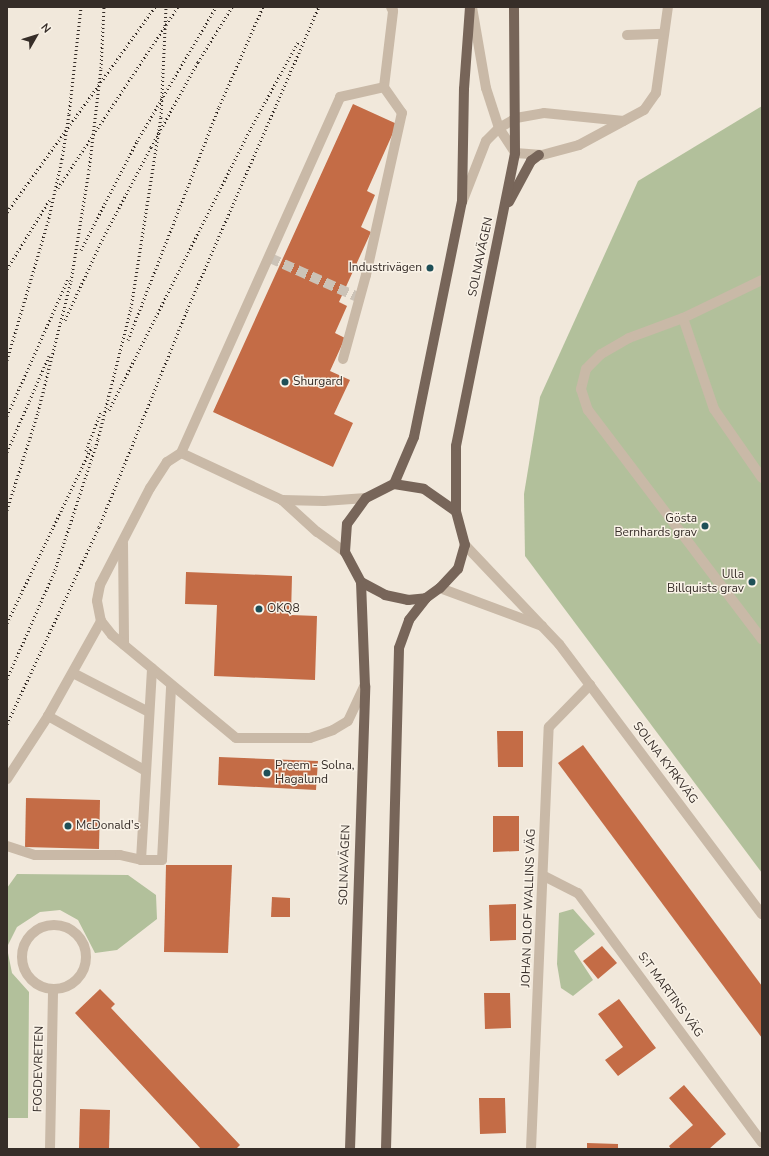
<!DOCTYPE html>
<html>
<head>
<meta charset="utf-8">
<style>
  body { margin:0 }
  #map { position:relative; width:769px; height:1156px; overflow:hidden; background:#f1e8db; font-family:"Nunito Sans",sans-serif }
  div>[style] { position:absolute }
  .green>* { inset:0; background:#b2c09b }
  .building>* { inset:0; background:#c46c46 }
  .minor-tunnel>* { height:10px; margin-top:-5px; transform-origin:0; background:repeating-linear-gradient(90deg,#ccc3b7 0 10px,transparent 0 15px) }
  .minor>* { height:10px; margin:-5px; padding:0 5px; transform-origin:5px; border-radius:5px; background:#c9b9a7 }
  .minor>.ring { margin:-5px; padding:0; box-sizing:content-box; background:none; border:10px solid #c9b9a7; border-radius:50% }
  .major>* { height:10px; margin:-5px; padding:0 5px; transform-origin:5px; border-radius:5px; background:#776559 }
  .rail>* { height:3px; margin-top:-1.5px; transform-origin:0; background:repeating-linear-gradient(90deg,#362d28 0 1px,transparent 0 4px) }
  .dots>* { width:11px; height:11px; translate:-50% -50%; box-sizing:border-box; border:2px solid #f9f2e7; border-radius:50% }
  span { translate:-50% -50%; white-space:nowrap; text-align:center; line-height:1.15; -webkit-text-stroke:3px #f9f2e7; paint-order:stroke }
  .street-label { font-size:12px; color:#362d28 }
  .poi-label { font-size:12px; color:#362d28 }
  .right { translate:-100% -50%; text-align:right }
  .left { translate:0 -50%; text-align:left }
  .frame { position:absolute; inset:0; border:8px solid #362d28; pointer-events:none }
  .north { position:absolute; left:16px; top:16px; width:40px; height:40px; -webkit-text-stroke:3px #f9f2e7; paint-order:stroke; rotate:51deg; font-size:11px; font-weight:700; line-height:16px; text-align:center; color:#362d28 }
  .north::after { content:''; display:block; margin:auto; width:14px; height:18px; background:#362d28; clip-path:polygon(50% 0,100% 100%,50% 72%,0 100%) }
</style>
</head>
<body>
<div id="map">
  <div class="green">
    <i style="clip-path:polygon(762px 106px,762px 873px,525px 556px,524px 494px,540px 397px,638px 181px)"></i>
    <i style="clip-path:polygon(17px 874px,128px 875px,156px 895px,157px 919px,117px 950px,95px 953px,78px 920px,60px 910px,40px 912px,17px 927px,7px 947px,7px 888px)"></i>
    <i style="clip-path:polygon(573px 909px,595px 934px,574px 951px,593px 980px,573px 996px,561px 988px,557px 964px,559px 913px)"></i>
    <i style="clip-path:polygon(7px 948px,12px 973px,29px 992px,28px 1118px,7px 1118px)"></i>
  </div>
  <div class="building">
    <i style="clip-path:polygon(353px 104px,397px 124px,367px 191px,375px 195px,361px 227px,371px 232px,339px 302px,347px 306px,335px 333px,345px 338px,330px 371px,350px 380px,334px 414px,353px 423px,333px 467px,213px 412px)"></i>
    <i style="clip-path:polygon(186px 572px,292px 576px,291px 615px,317px 616px,315px 680px,214px 676px,217px 605px,185px 604px)"></i>
    <i style="clip-path:polygon(497px 731px,523px 731px,523px 767px,498px 767px)"></i>
    <i style="clip-path:polygon(583px 745px,762px 986px,762px 1038px,558px 763px)"></i>
    <i style="clip-path:polygon(219px 757px,318px 761px,316px 790px,218px 785px)"></i>
    <i style="clip-path:polygon(26px 798px,100px 800px,99px 849px,25px 847px)"></i>
    <i style="clip-path:polygon(493px 816px,519px 816px,519px 851px,493px 852px)"></i>
    <i style="clip-path:polygon(166px 865px,232px 865px,228px 953px,164px 952px)"></i>
    <i style="clip-path:polygon(272px 897px,290px 898px,290px 917px,271px 917px)"></i>
    <i style="clip-path:polygon(516px 904px,516px 940px,490px 941px,489px 905px)"></i>
    <i style="clip-path:polygon(602px 946px,617px 963px,598px 979px,583px 961px)"></i>
    <i style="clip-path:polygon(100px 989px,115px 1004px,111px 1008px,240px 1145px,236px 1149px,201px 1149px,75px 1013px)"></i>
    <i style="clip-path:polygon(484px 993px,510px 993px,511px 1028px,485px 1029px)"></i>
    <i style="clip-path:polygon(619px 999px,656px 1048px,618px 1076px,605px 1060px,623px 1047px,598px 1014px)"></i>
    <i style="clip-path:polygon(684px 1085px,726px 1134px,709px 1149px,671px 1149px,669px 1146px,693px 1125px,669px 1098px)"></i>
    <i style="clip-path:polygon(479px 1098px,505px 1098px,506px 1133px,480px 1134px)"></i>
    <i style="clip-path:polygon(80px 1109px,110px 1110px,109px 1149px,79px 1149px)"></i>
    <i style="clip-path:polygon(587px 1143px,618px 1144px,618px 1149px,587px 1149px)"></i>
  </div>
  <div class="minor-tunnel">
    <i style="left:270px;top:258px;width:98px;rotate:24deg"></i>
  </div>
  <div class="minor">
    <i style="left:472px;top:7px;width:82px;rotate:80.2deg"></i>
    <i style="left:486px;top:88px;width:42px;rotate:72deg"></i>
    <i style="left:499px;top:128px;width:30px;rotate:57deg"></i>
    <i style="left:515px;top:153px;width:27px;rotate:4deg"></i>
    <i style="left:542px;top:155px;width:38px;rotate:-15deg"></i>
    <i style="left:579px;top:145px;width:74px;rotate:-28.3deg"></i>
    <i style="left:644px;top:110px;width:21px;rotate:-55deg"></i>
    <i style="left:656px;top:93px;width:87px;rotate:-82.1deg"></i>
    <i style="left:627px;top:35px;width:37px;rotate:-2deg"></i>
    <i style="left:463px;top:200px;width:63px;rotate:-68.7deg"></i>
    <i style="left:486px;top:141px;width:18px;rotate:-45deg"></i>
    <i style="left:499px;top:128px;width:20px;rotate:-30deg"></i>
    <i style="left:516px;top:118px;width:28px;rotate:-10deg"></i>
    <i style="left:544px;top:113px;width:80px;rotate:5.7deg"></i>
    <i style="left:762px;top:280px;width:88px;rotate:154.3deg"></i>
    <i style="left:683px;top:318px;width:96px;rotate:71.2deg"></i>
    <i style="left:714px;top:409px;width:84px;rotate:55.2deg"></i>
    <i style="left:683px;top:318px;width:58px;rotate:159.7deg"></i>
    <i style="left:629px;top:338px;width:32px;rotate:150deg"></i>
    <i style="left:601px;top:354px;width:21px;rotate:135deg"></i>
    <i style="left:586px;top:369px;width:21px;rotate:104deg"></i>
    <i style="left:581px;top:389px;width:22px;rotate:72deg"></i>
    <i style="left:588px;top:410px;width:288px;rotate:52.8deg"></i>
    <i style="left:343px;top:359px;width:87px;rotate:-74.7deg"></i>
    <i style="left:366px;top:275px;width:166px;rotate:-77.5deg"></i>
    <i style="left:402px;top:113px;width:32px;rotate:-125deg"></i>
    <i style="left:384px;top:87px;width:77px;rotate:-83.2deg"></i>
    <i style="left:393px;top:11px;width:4px;rotate:-117deg"></i>
    <i style="left:181px;top:453px;width:390px;rotate:-65.9deg"></i>
    <i style="left:340px;top:97px;width:45px;rotate:-12.8deg"></i>
    <i style="left:282px;top:500px;width:42px;rotate:1.4deg"></i>
    <i style="left:324px;top:501px;width:42px;rotate:-4.1deg"></i>
    <i style="left:123px;top:543px;width:102px;rotate:89.4deg"></i>
    <i style="left:465px;top:545px;width:137px;rotate:46.5deg"></i>
    <i style="left:559px;top:644px;width:338px;rotate:53.1deg"></i>
    <i style="left:345px;top:552px;width:34px;rotate:-144deg"></i>
    <i style="left:317px;top:532px;width:47px;rotate:-137.6deg"></i>
    <i style="left:282px;top:500px;width:111px;rotate:-155deg"></i>
    <i style="left:181px;top:453px;width:17px;rotate:147deg"></i>
    <i style="left:167px;top:462px;width:31px;rotate:123deg"></i>
    <i style="left:150px;top:488px;width:109px;rotate:117.3deg"></i>
    <i style="left:100px;top:585px;width:16px;rotate:101deg"></i>
    <i style="left:97px;top:601px;width:20px;rotate:79deg"></i>
    <i style="left:101px;top:621px;width:18px;rotate:52deg"></i>
    <i style="left:112px;top:635px;width:161px;rotate:39.7deg"></i>
    <i style="left:236px;top:738px;width:74px"></i>
    <i style="left:310px;top:738px;width:24px;rotate:-19deg"></i>
    <i style="left:333px;top:730px;width:17px;rotate:-31deg"></i>
    <i style="left:348px;top:721px;width:38px;rotate:-65deg"></i>
    <i style="left:440px;top:588px;width:109px;rotate:20.4deg"></i>
    <i style="left:73px;top:673px;width:85px;rotate:27.2deg"></i>
    <i style="left:48px;top:716px;width:112px;rotate:29.3deg"></i>
    <i style="left:7px;top:779px;width:75px;rotate:-56.9deg"></i>
    <i style="left:48px;top:716px;width:109px;rotate:-60.8deg"></i>
    <i style="left:7px;top:846px;width:29px;rotate:18deg"></i>
    <i style="left:35px;top:855px;width:85px"></i>
    <i style="left:120px;top:855px;width:22px;rotate:13deg"></i>
    <i style="left:141px;top:860px;width:21px"></i>
    <i style="left:162px;top:860px;width:173px;rotate:-87deg"></i>
    <i style="left:141px;top:860px;width:192px;rotate:-86.7deg"></i>
    <i style="left:544px;top:876px;width:38px;rotate:27deg"></i>
    <i style="left:578px;top:893px;width:310px;rotate:53.6deg"></i>
    <i class="ring" style="left:22px;top:925px;width:54px;height:54px"></i>
    <i style="left:50px;top:1149px;width:160px;rotate:-88.9deg"></i>
    <i style="left:531px;top:1149px;width:422px;rotate:-87.6deg"></i>
    <i style="left:549px;top:727px;width:59px;rotate:-45.7deg"></i>
  </div>
  <div class="major">
    <i style="left:509px;top:202px;width:47px;rotate:-61.8deg"></i>
    <i style="left:531px;top:161px;width:10px;rotate:-37deg"></i>
    <i style="left:394px;top:484px;width:51px;rotate:-66.9deg"></i>
    <i style="left:414px;top:437px;width:240px;rotate:-78.5deg"></i>
    <i style="left:462px;top:202px;width:113px;rotate:-89deg"></i>
    <i style="left:464px;top:89px;width:82px;rotate:-85.8deg"></i>
    <i style="left:361px;top:582px;width:27px;rotate:28deg"></i>
    <i style="left:385px;top:595px;width:24px;rotate:12deg"></i>
    <i style="left:408px;top:600px;width:18px;rotate:-6deg"></i>
    <i style="left:350px;top:1149px;width:463px;rotate:-88.1deg"></i>
    <i style="left:365px;top:686px;width:104px;rotate:-92.2deg"></i>
    <i style="left:361px;top:582px;width:34px;rotate:-118deg"></i>
    <i style="left:345px;top:552px;width:28px;rotate:-86deg"></i>
    <i style="left:347px;top:524px;width:32px;rotate:-54deg"></i>
    <i style="left:366px;top:498px;width:31px;rotate:-27deg"></i>
    <i style="left:394px;top:484px;width:30px;rotate:9deg"></i>
    <i style="left:424px;top:489px;width:39px;rotate:35deg"></i>
    <i style="left:386px;top:1149px;width:501px;rotate:-88.51deg"></i>
    <i style="left:399px;top:648px;width:30px;rotate:-70deg"></i>
    <i style="left:409px;top:620px;width:28px;rotate:-52deg"></i>
    <i style="left:426px;top:598px;width:17px;rotate:-36deg"></i>
    <i style="left:440px;top:588px;width:26px;rotate:-47deg"></i>
    <i style="left:458px;top:569px;width:25px;rotate:-74deg"></i>
    <i style="left:465px;top:545px;width:35px;rotate:-105deg"></i>
    <i style="left:456px;top:511px;width:65px;rotate:-90deg"></i>
    <i style="left:456px;top:446px;width:299px;rotate:-78.6deg"></i>
    <i style="left:515px;top:153px;width:146px;rotate:-90.4deg"></i>
  </div>
  <div class="rail">
    <i style="left:58px;top:188px;width:217px;rotate:-56.5deg"></i>
    <i style="left:7px;top:212px;width:253px;rotate:-54.2deg"></i>
    <i style="left:81px;top:250px;width:123px;rotate:-62.8deg"></i>
    <i style="left:137px;top:141px;width:156px;rotate:-59.5deg"></i>
    <i style="left:7px;top:269px;width:82px;rotate:-58.4deg"></i>
    <i style="left:65px;top:320px;width:88px;rotate:-65.2deg"></i>
    <i style="left:102px;top:240px;width:105px;rotate:-62.2deg"></i>
    <i style="left:151px;top:147px;width:97px;rotate:-61.1deg"></i>
    <i style="left:198px;top:62px;width:65px;rotate:-58.3deg"></i>
    <i style="left:128px;top:340px;width:250px;rotate:-68.7deg"></i>
    <i style="left:219px;top:107px;width:109px;rotate:-66.3deg"></i>
    <i style="left:7px;top:360px;width:144px;rotate:-73.5deg"></i>
    <i style="left:48px;top:222px;width:65px;rotate:-77.5deg"></i>
    <i style="left:62px;top:159px;width:46px;rotate:-81.2deg"></i>
    <i style="left:69px;top:114px;width:108px;rotate:-83.6deg"></i>
    <i style="left:109px;top:410px;width:320px;rotate:-63.3deg"></i>
    <i style="left:253px;top:124px;width:94px;rotate:-61.2deg"></i>
    <i style="left:7px;top:416px;width:150px;rotate:-66deg"></i>
    <i style="left:86px;top:451px;width:43px;rotate:-69.4deg"></i>
    <i style="left:7px;top:452px;width:105px;rotate:-66.4deg"></i>
    <i style="left:7px;top:510px;width:103px;rotate:-72.4deg"></i>
    <i style="left:38px;top:412px;width:135px;rotate:-75.9deg"></i>
    <i style="left:71px;top:281px;width:112px;rotate:-80.8deg"></i>
    <i style="left:89px;top:170px;width:103px;rotate:-83.3deg"></i>
    <i style="left:101px;top:68px;width:61px;rotate:-87.2deg"></i>
    <i style="left:7px;top:623px;width:196px;rotate:-64.3deg"></i>
    <i style="left:7px;top:679px;width:119px;rotate:-66.2deg"></i>
    <i style="left:55px;top:570px;width:138px;rotate:-71.8deg"></i>
    <i style="left:98px;top:439px;width:135px;rotate:-75.9deg"></i>
    <i style="left:131px;top:308px;width:193px;rotate:-81.1deg"></i>
    <i style="left:161px;top:117px;width:110px;rotate:-87.4deg"></i>
    <i style="left:7px;top:724px;width:217px;rotate:-65deg"></i>
    <i style="left:99px;top:527px;width:234px;rotate:-67.9deg"></i>
    <i style="left:187px;top:310px;width:331px;rotate:-66.5deg"></i>
  </div>
  <div class="dots">
    <i style="left:430px;top:268px;background:#1e4f57"></i>
    <i style="left:285px;top:382px;background:#1e4f57"></i>
    <i style="left:705px;top:526px;background:#1e4f57"></i>
    <i style="left:752px;top:582px;background:#1e4f57"></i>
    <i style="left:259px;top:609px;background:#1e4f57"></i>
    <i style="left:267px;top:773px;background:#1e4f57"></i>
    <i style="left:68px;top:826px;background:#1e4f57"></i>
  </div>
  <div class="street-label">
    <span style="left:481px;top:257px;rotate:-78deg">SOLNAVÄGEN</span>
    <span style="left:665px;top:763px;rotate:53deg">SOLNA KYRKVÄG</span>
    <span style="left:345px;top:865px;rotate:-88deg">SOLNAVÄGEN</span>
    <span style="left:529px;top:908px;rotate:-88deg">JOHAN OLOF WALLINS VÄG</span>
    <span style="left:670px;top:995px;rotate:54deg">S:T MARTINS VÄG</span>
    <span style="left:39px;top:1069px;rotate:-89deg">FOGDEVRETEN</span>
  </div>
  <div class="poi-label">
    <span class="right" style="left:422px;top:268px">Industrivägen</span>
    <span class="left" style="left:293px;top:382px">Shurgard</span>
    <span class="right" style="left:697px;top:526px">Gösta<br>Bernhards grav</span>
    <span class="right" style="left:744px;top:582px">Ulla<br>Billquists grav</span>
    <span class="left" style="left:267px;top:609px">OKQ8</span>
    <span class="left" style="left:275px;top:773px">Preem - Solna,<br>Hagalund</span>
    <span class="left" style="left:76px;top:826px">McDonald's</span>
  </div>
  <div class="frame"></div>
  <div class="north">N</div>
</div>
</body>
</html>
